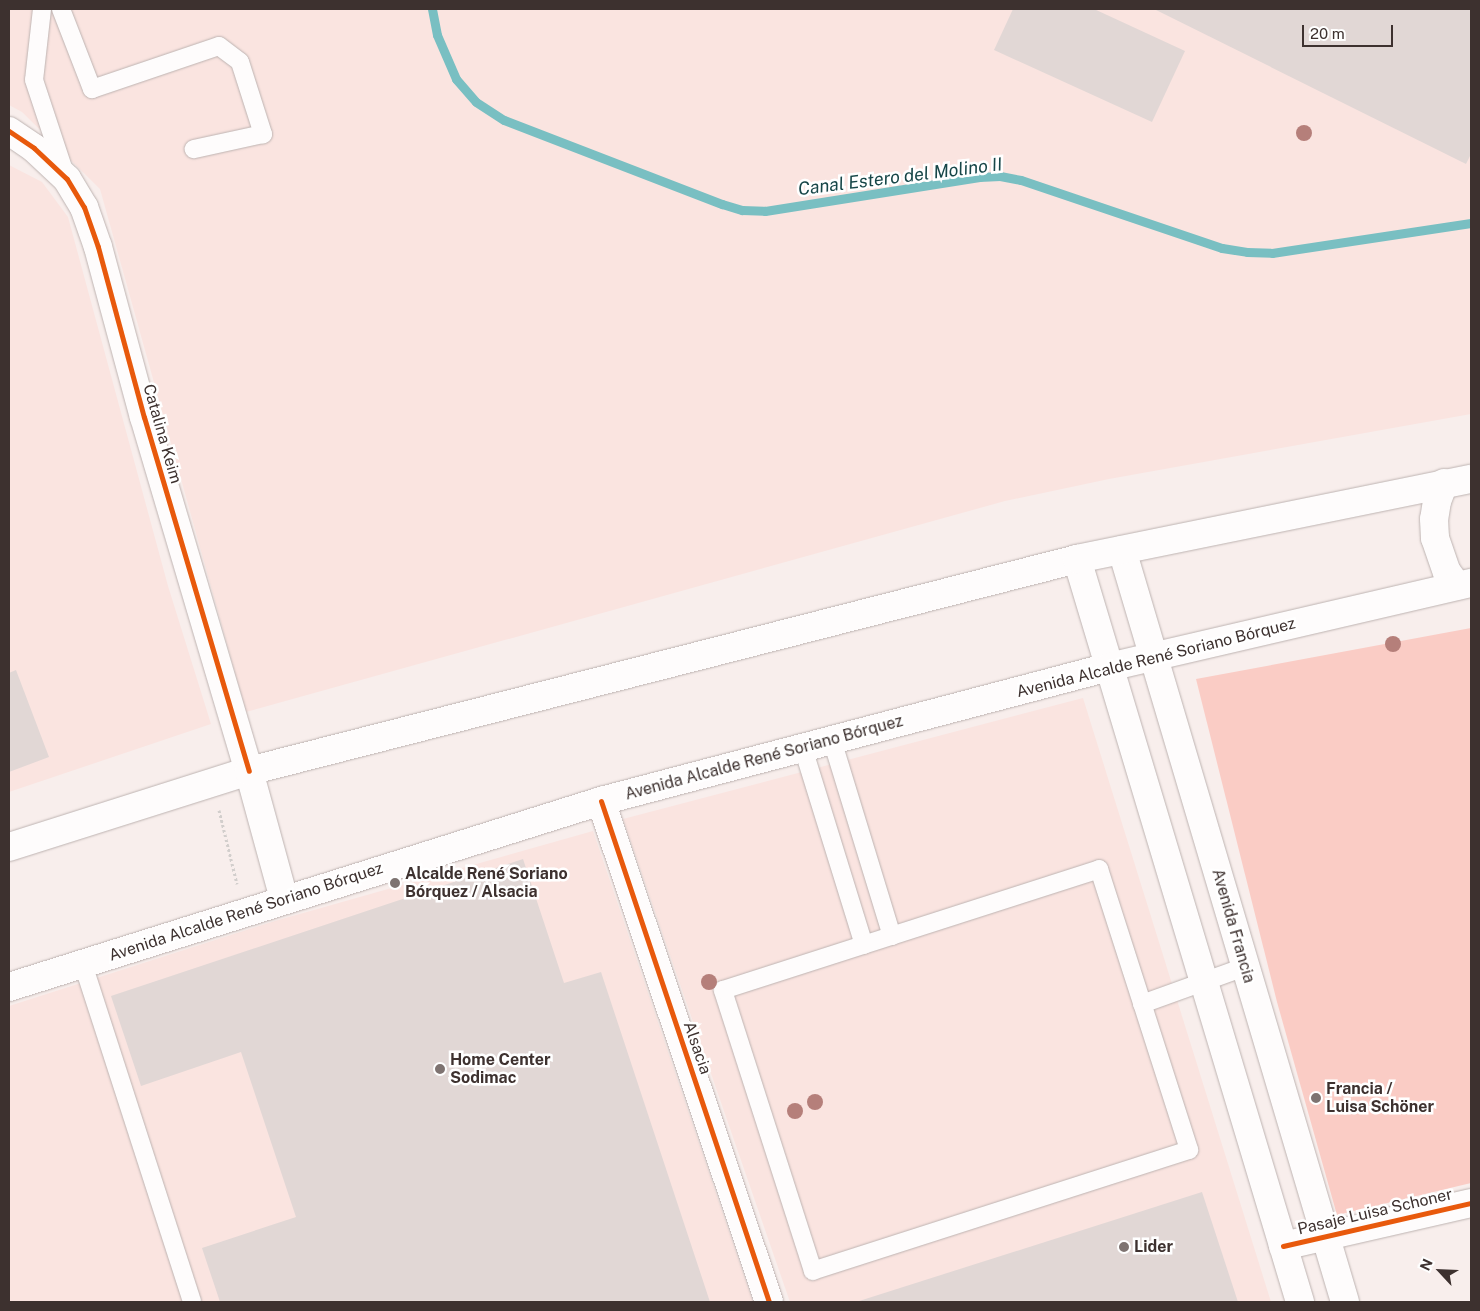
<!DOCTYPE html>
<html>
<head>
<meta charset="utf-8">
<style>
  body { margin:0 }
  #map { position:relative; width:1480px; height:1311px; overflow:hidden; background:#f8eeec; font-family:"Public Sans",sans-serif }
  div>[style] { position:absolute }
  .built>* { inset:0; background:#fae4e0 }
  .green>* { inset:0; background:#faccc5 }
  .stream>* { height:9px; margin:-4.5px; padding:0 4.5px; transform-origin:4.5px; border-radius:4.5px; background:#79bfc2 }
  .building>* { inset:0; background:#e1d7d5 }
  .path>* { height:3px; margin-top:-1.5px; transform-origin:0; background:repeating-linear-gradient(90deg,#d2cecc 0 2.5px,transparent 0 5px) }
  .roads { filter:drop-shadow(0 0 1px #bdb3b1) drop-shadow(0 0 1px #bdb3b1) }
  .service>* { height:18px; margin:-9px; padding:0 9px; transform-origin:9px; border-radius:9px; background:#fefcfc }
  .minor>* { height:28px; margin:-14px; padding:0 14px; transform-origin:14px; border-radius:14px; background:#fefcfc }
  .secondary>* { height:28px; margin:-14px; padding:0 14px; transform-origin:14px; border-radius:14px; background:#fefcfc }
  .primary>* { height:28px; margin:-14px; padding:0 14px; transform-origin:14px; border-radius:14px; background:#fefcfc }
  .cycleway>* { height:5px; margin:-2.5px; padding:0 2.5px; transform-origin:2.5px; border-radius:2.5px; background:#e8590c }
  .trees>* { width:16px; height:16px; margin:-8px; border-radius:50%; background:#b57f7a }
  .dots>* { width:14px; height:14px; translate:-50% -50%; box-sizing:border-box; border:2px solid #fff; border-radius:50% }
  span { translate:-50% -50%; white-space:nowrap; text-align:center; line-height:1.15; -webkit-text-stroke:5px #fff; paint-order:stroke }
  .street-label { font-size:16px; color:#3d312f }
  .poi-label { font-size:16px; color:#3d312f; font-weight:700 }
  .left { translate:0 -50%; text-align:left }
  .water-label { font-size:18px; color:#174648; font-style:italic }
  .frame { position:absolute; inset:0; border:10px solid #3d312f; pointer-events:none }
  .north { position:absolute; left:1415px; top:1246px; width:50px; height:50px; -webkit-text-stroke:4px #fff; paint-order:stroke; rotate:295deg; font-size:14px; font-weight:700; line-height:20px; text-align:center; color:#3d312f }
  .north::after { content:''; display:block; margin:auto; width:18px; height:22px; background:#3d312f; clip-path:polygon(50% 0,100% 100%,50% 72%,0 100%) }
  .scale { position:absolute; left:1302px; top:25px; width:91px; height:22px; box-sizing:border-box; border:2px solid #3d312f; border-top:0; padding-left:6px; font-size:15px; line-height:18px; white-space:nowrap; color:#3d312f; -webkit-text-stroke:4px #fff; paint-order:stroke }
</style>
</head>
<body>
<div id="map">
  <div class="built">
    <i style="clip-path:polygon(9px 9px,1471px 9px,1471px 414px,1109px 479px,1005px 501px,246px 712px,100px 189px,22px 112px,9px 105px)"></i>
    <i style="clip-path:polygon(9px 165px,42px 182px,68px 217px,168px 586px,211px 724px,9px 792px)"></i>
    <i style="clip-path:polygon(1083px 698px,1271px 1302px,790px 1302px,623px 819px)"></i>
    <i style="clip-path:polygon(593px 831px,753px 1302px,9px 1302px,9px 1006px,275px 921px)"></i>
  </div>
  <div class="green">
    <i style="clip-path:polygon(1471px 628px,1471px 1183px,1337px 1215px,1277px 1002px,1196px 679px)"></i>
  </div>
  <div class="stream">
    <i style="left:432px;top:9px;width:26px;rotate:79deg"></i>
    <i style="left:437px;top:35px;width:48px;rotate:66.6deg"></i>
    <i style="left:456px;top:79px;width:30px;rotate:49deg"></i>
    <i style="left:476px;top:102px;width:33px;rotate:33deg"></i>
    <i style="left:504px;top:120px;width:234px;rotate:21.1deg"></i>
    <i style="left:722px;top:204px;width:21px;rotate:17deg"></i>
    <i style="left:742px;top:210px;width:23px;rotate:2deg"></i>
    <i style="left:765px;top:211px;width:217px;rotate:-9deg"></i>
    <i style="left:979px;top:177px;width:21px;rotate:-3deg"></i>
    <i style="left:1000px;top:176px;width:21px;rotate:11deg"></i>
    <i style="left:1021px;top:180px;width:212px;rotate:18.7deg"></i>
    <i style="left:1222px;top:248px;width:25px;rotate:9deg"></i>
    <i style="left:1247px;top:252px;width:25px;rotate:2deg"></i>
    <i style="left:1272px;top:253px;width:201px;rotate:-8.6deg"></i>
  </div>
  <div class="building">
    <i style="clip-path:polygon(1013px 9px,1094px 9px,1185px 51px,1152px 122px,994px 50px)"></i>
    <i style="clip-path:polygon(1154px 9px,1471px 9px,1471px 154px,1466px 164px)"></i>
    <i style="clip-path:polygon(16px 670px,49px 757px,9px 772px,9px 673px)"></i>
    <i style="clip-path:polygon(523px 859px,564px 983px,601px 972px,710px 1302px,220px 1302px,202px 1248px,296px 1217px,241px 1052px,141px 1086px,111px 996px)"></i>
    <i style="clip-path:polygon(1202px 1192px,1238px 1302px,856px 1302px)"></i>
  </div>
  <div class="path">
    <i style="left:219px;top:810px;width:76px;rotate:76.3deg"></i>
  </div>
  <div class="roads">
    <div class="service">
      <i style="left:42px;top:9px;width:71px;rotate:96.4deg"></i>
      <i style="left:34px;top:80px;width:99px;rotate:71.7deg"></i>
      <i style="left:61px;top:9px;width:86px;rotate:68.8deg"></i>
      <i style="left:92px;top:89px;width:134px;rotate:-18.7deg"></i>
      <i style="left:219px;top:46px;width:26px;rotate:37deg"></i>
      <i style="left:240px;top:62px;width:76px;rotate:72.3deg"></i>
      <i style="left:263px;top:134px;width:71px;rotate:167.7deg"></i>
      <i style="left:832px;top:740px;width:205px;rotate:73deg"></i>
      <i style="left:803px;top:748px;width:206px;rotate:72.8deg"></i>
      <i style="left:1099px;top:869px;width:295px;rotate:72.2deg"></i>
      <i style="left:1189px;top:1150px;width:395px;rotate:162.2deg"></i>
      <i style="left:813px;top:1271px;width:295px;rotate:-107.8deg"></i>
      <i style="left:723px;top:990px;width:395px;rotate:-17.8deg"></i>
      <i style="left:83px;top:964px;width:355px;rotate:72.1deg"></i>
      <i style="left:1142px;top:1004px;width:109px;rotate:-19.8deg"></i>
    </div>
    <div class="minor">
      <i style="left:9px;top:131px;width:30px;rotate:34deg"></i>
      <i style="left:34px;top:148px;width:45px;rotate:43.2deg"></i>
      <i style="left:67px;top:179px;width:33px;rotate:59deg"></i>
      <i style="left:84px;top:207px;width:42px;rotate:70.7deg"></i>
      <i style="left:98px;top:247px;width:176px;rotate:74.9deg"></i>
      <i style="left:144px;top:417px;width:369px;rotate:73.5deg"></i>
      <i style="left:601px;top:801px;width:528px;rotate:71.46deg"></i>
      <i style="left:1283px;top:1246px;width:193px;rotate:-12.9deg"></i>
    </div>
    <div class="secondary">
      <i style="left:1122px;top:550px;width:784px;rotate:73.48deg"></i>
      <i style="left:1077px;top:559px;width:776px;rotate:73.29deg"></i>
    </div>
    <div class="primary">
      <i style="left:1444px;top:483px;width:19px;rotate:111deg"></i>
      <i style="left:1437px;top:501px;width:18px;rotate:99deg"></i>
      <i style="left:1434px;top:519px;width:19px;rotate:87deg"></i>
      <i style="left:1435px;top:538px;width:36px;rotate:71deg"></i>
      <i style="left:1447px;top:572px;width:17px;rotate:54deg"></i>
      <i style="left:249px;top:771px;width:133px;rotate:74.7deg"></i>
      <i style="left:9px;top:847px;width:252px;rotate:-17.6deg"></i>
      <i style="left:249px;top:771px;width:855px;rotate:-14.36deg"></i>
      <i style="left:1077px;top:559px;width:402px;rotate:-11.5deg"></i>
      <i style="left:9px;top:987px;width:621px;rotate:-17.44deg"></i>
      <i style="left:601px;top:801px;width:525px;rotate:-14.78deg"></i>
      <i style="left:1109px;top:667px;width:372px;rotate:-13.1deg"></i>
    </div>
  </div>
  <div class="cycleway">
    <i style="left:9px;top:131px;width:30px;rotate:34deg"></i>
    <i style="left:34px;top:148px;width:45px;rotate:43.2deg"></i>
    <i style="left:67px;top:179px;width:33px;rotate:59deg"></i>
    <i style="left:84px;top:207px;width:42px;rotate:70.7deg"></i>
    <i style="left:98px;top:247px;width:176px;rotate:74.9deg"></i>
    <i style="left:144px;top:417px;width:369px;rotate:73.5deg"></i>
    <i style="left:601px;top:801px;width:528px;rotate:71.46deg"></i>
    <i style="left:1283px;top:1246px;width:193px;rotate:-12.9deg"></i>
  </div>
  <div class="trees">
    <i style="left:1304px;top:133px"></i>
    <i style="left:1393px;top:644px"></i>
    <i style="left:709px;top:982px"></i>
    <i style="left:815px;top:1102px"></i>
    <i style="left:795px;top:1111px"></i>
  </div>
  <div class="dots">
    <i style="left:395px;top:883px;background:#7e7371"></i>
    <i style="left:440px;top:1069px;background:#7e7371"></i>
    <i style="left:1316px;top:1098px;background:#7e7371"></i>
    <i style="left:1124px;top:1247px;background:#7e7371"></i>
  </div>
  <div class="street-label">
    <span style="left:162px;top:434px;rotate:74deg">Catalina Keim</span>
    <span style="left:1156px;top:658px;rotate:-14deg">Avenida Alcalde René Soriano Bórquez</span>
    <span style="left:764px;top:758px;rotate:-15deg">Avenida Alcalde René Soriano Bórquez</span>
    <span style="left:246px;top:912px;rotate:-18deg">Avenida Alcalde René Soriano Bórquez</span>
    <span style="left:1233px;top:926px;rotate:74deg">Avenida Francia</span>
    <span style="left:697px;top:1048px;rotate:71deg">Alsacia</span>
    <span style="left:1375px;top:1212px;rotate:-13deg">Pasaje Luisa Schoner</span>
  </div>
  <div class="poi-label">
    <span class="left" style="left:405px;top:883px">Alcalde René Soriano<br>Bórquez / Alsacia</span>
    <span class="left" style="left:450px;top:1069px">Home Center<br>Sodimac</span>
    <span class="left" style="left:1326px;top:1098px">Francia /<br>Luisa Schöner</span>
    <span class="left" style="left:1134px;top:1247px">Lider</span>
  </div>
  <div class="water-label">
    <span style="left:900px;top:177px;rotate:-7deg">Canal Estero del Molino II</span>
  </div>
  <div class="frame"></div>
  <div class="north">N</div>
  <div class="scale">20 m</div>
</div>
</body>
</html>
